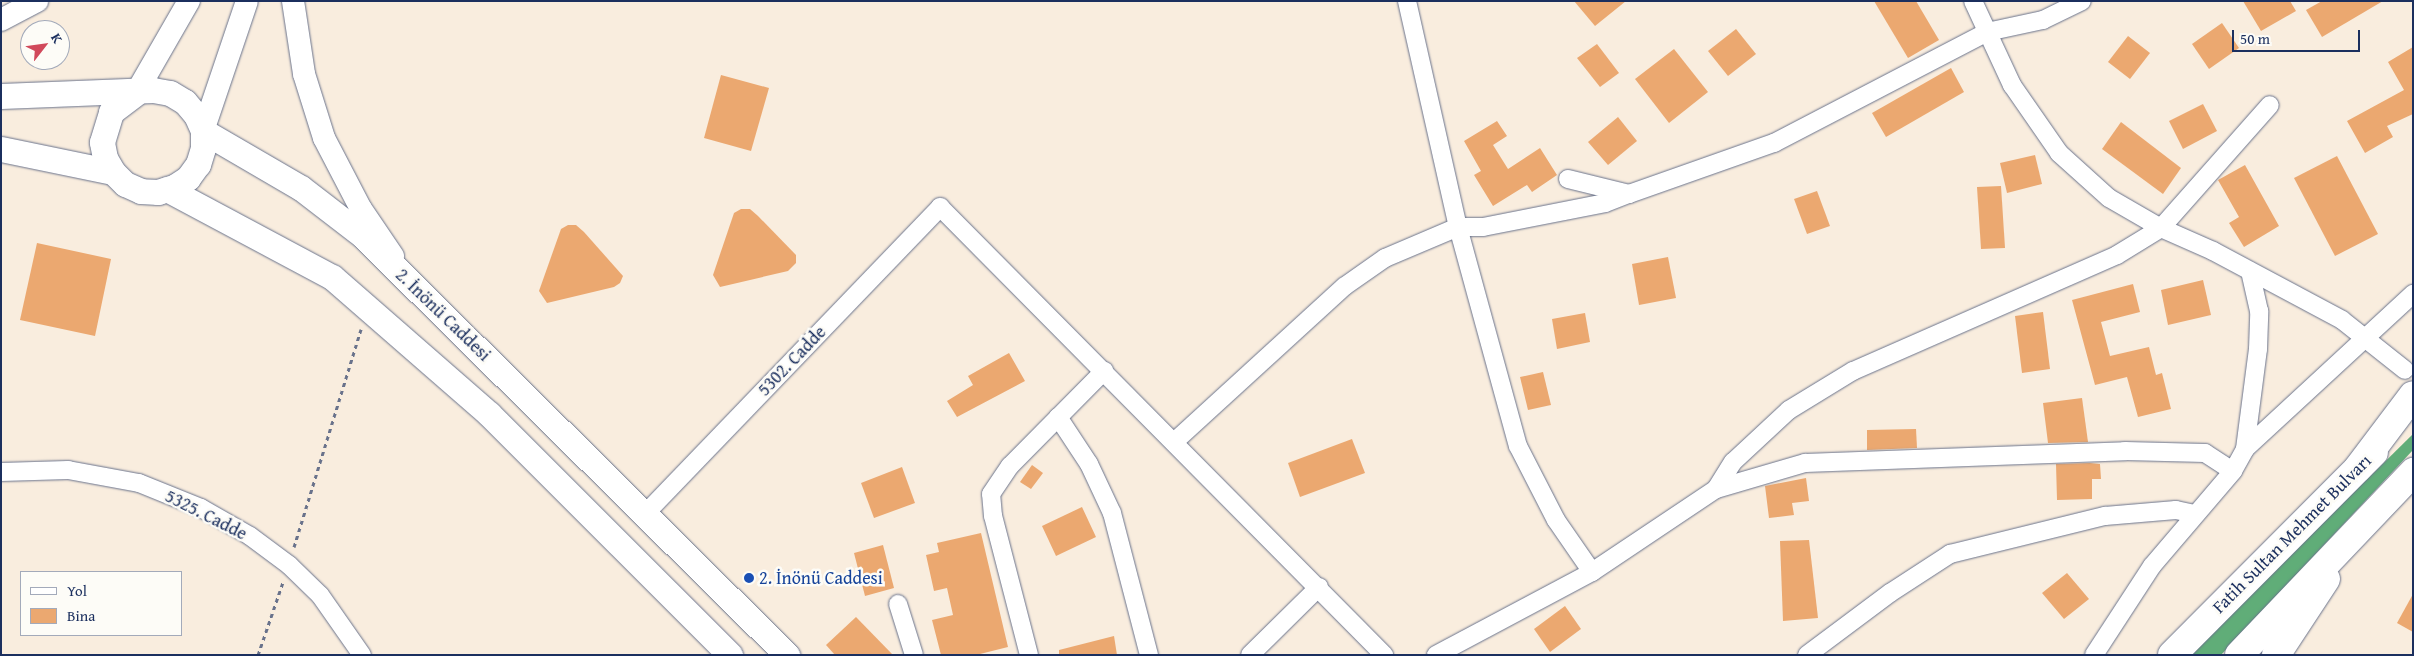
<!DOCTYPE html>
<html>
<head>
<meta charset="utf-8">
<style>
  body { margin:0 }
  #map { position:relative; width:2414px; height:656px; overflow:hidden; background:#f9edde; font-family:"Gentium Book Plus",serif }
  div>[style] { position:absolute }
  .forest>* { inset:0; background:#60ad78 }
  .building>* { inset:0; background:#eba870 }
  .path>* { height:3px; margin-top:-1.5px; transform-origin:0; background:repeating-linear-gradient(90deg,#69728b 0 4px,transparent 0 8px) }
  .roads { filter:drop-shadow(0 0 1px #69728b) drop-shadow(0 0 1px #69728b) }
  .minor>* { height:18px; margin:-9px; padding:0 9px; transform-origin:9px; border-radius:9px; background:#fff }
  .tertiary>* { height:22px; margin:-11px; padding:0 11px; transform-origin:11px; border-radius:11px; background:#fff }
  .secondary>* { height:25px; margin:-12.5px; padding:0 12.5px; transform-origin:12.5px; border-radius:12.5px; background:#fff }
  .trunk>* { height:28px; margin:-14px; padding:0 14px; transform-origin:14px; border-radius:14px; background:#fff }
  .motorway>* { height:28px; margin:-14px; padding:0 14px; transform-origin:14px; border-radius:14px; background:#fff }
  .dots>* { width:14px; height:14px; translate:-50% -50%; box-sizing:border-box; border:2px solid #fdfcf7; border-radius:50% }
  span { translate:-50% -50%; white-space:nowrap; text-align:center; line-height:1.15; -webkit-text-stroke:5px #fdfcf7; paint-order:stroke }
  .street-label { font-size:18px; color:#1b2f5e }
  .transit-label { font-size:18px; color:#164399 }
  .left { translate:0 -50%; text-align:left }
  .frame { position:absolute; inset:0; border:2px solid #1b2f5e; pointer-events:none }
  .legend { position:absolute; left:20px; top:571px; width:162px; height:65px; box-sizing:border-box; background:#fdfcf7; border:1px solid #a3aaba; margin:0; padding:6px 9px; list-style:none; font-size:15px; color:#1b2f5e }
  .legend li { display:flex; align-items:center; gap:10px; height:25px }
  .legend b { width:25px; border:1px solid #a3aaba }
  .north { position:absolute; left:20px; top:20px; width:50px; height:50px; box-sizing:border-box; background:#fdfcf7; border:1px solid #a3aaba; border-radius:50%; rotate:60deg; font-size:14px; font-weight:700; line-height:20px; text-align:center; color:#1b2f5e }
  .north::after { content:''; display:block; margin:auto; width:18px; height:22px; background:#d1495b; clip-path:polygon(50% 0,100% 100%,50% 72%,0 100%) }
  .scale { position:absolute; left:2232px; top:30px; width:128px; height:22px; box-sizing:border-box; border:2px solid #1b2f5e; border-top:0; padding-left:6px; font-size:15px; line-height:18px; white-space:nowrap; color:#1b2f5e; -webkit-text-stroke:4px #fdfcf7; paint-order:stroke }
</style>
</head>
<body>
<div id="map">
  <div class="forest">
    <i style="clip-path:polygon(2413px 434px,2413px 450px,2221px 655px,2189px 655px)"></i>
  </div>
  <div class="building">
    <i style="clip-path:polygon(1574px 1px,1626px 1px,1595px 26px)"></i>
    <i style="clip-path:polygon(1874px 1px,1916px 1px,1939px 40px,1908px 58px)"></i>
    <i style="clip-path:polygon(2243px 1px,2290px 1px,2296px 11px,2261px 31px)"></i>
    <i style="clip-path:polygon(2322px 1px,2383px 1px,2322px 37px,2306px 10px)"></i>
    <i style="clip-path:polygon(2222px 23px,2239px 48px,2209px 69px,2192px 44px)"></i>
    <i style="clip-path:polygon(1736px 29px,1756px 54px,1728px 76px,1708px 51px)"></i>
    <i style="clip-path:polygon(2128px 36px,2150px 53px,2130px 79px,2108px 62px)"></i>
    <i style="clip-path:polygon(1597px 44px,1619px 73px,1600px 87px,1577px 58px)"></i>
    <i style="clip-path:polygon(2413px 47px,2413px 114px,2387px 126px,2393px 137px,2365px 153px,2347px 121px,2404px 90px,2388px 62px)"></i>
    <i style="clip-path:polygon(1674px 49px,1708px 92px,1669px 123px,1635px 79px)"></i>
    <i style="clip-path:polygon(1951px 68px,1964px 92px,1886px 137px,1872px 113px)"></i>
    <i style="clip-path:polygon(721px 75px,769px 88px,751px 151px,704px 138px)"></i>
    <i style="clip-path:polygon(2203px 104px,2217px 131px,2183px 149px,2169px 121px)"></i>
    <i style="clip-path:polygon(1618px 117px,1637px 141px,1608px 165px,1588px 142px)"></i>
    <i style="clip-path:polygon(1497px 121px,1507px 136px,1493px 145px,1508px 169px,1540px 148px,1557px 175px,1532px 192px,1527px 185px,1493px 206px,1474px 175px,1481px 171px,1464px 141px)"></i>
    <i style="clip-path:polygon(2121px 122px,2181px 168px,2163px 194px,2102px 149px)"></i>
    <i style="clip-path:polygon(2035px 155px,2042px 184px,2007px 193px,2000px 163px)"></i>
    <i style="clip-path:polygon(2337px 156px,2378px 234px,2335px 256px,2294px 178px)"></i>
    <i style="clip-path:polygon(2245px 165px,2279px 226px,2244px 247px,2229px 223px,2239px 217px,2218px 180px)"></i>
    <i style="clip-path:polygon(2001px 186px,2005px 248px,1981px 249px,1977px 187px)"></i>
    <i style="clip-path:polygon(1817px 191px,1830px 226px,1807px 234px,1794px 199px)"></i>
    <i style="clip-path:polygon(741px 209px,750px 209px,758px 216px,796px 255px,796px 263px,788px 271px,720px 287px,713px 275px,734px 213px)"></i>
    <i style="clip-path:polygon(568px 225px,576px 225px,584px 232px,623px 276px,620px 283px,614px 287px,547px 303px,539px 291px,561px 229px)"></i>
    <i style="clip-path:polygon(37px 243px,111px 259px,95px 336px,20px 320px)"></i>
    <i style="clip-path:polygon(1668px 257px,1676px 298px,1639px 305px,1632px 264px)"></i>
    <i style="clip-path:polygon(2203px 280px,2211px 315px,2168px 325px,2161px 290px)"></i>
    <i style="clip-path:polygon(2133px 284px,2140px 312px,2101px 322px,2110px 356px,2149px 347px,2156px 375px,2162px 373px,2171px 409px,2138px 417px,2127px 377px,2095px 385px,2072px 300px)"></i>
    <i style="clip-path:polygon(2043px 312px,2050px 369px,2022px 373px,2015px 316px)"></i>
    <i style="clip-path:polygon(1585px 313px,1590px 342px,1557px 349px,1552px 319px)"></i>
    <i style="clip-path:polygon(1009px 353px,1025px 381px,957px 417px,947px 401px,973px 385px,968px 376px)"></i>
    <i style="clip-path:polygon(1543px 372px,1551px 405px,1528px 410px,1520px 377px)"></i>
    <i style="clip-path:polygon(2082px 398px,2088px 442px,2048px 443px,2043px 403px)"></i>
    <i style="clip-path:polygon(1916px 429px,1917px 448px,1867px 450px,1867px 430px)"></i>
    <i style="clip-path:polygon(1352px 439px,1365px 473px,1300px 497px,1288px 463px)"></i>
    <i style="clip-path:polygon(2090px 463px,2100px 464px,2101px 479px,2092px 479px,2092px 499px,2057px 500px,2056px 464px)"></i>
    <i style="clip-path:polygon(1032px 465px,1043px 473px,1031px 489px,1020px 482px)"></i>
    <i style="clip-path:polygon(902px 467px,915px 503px,874px 518px,861px 483px)"></i>
    <i style="clip-path:polygon(1806px 478px,1809px 501px,1792px 503px,1794px 515px,1769px 518px,1765px 486px)"></i>
    <i style="clip-path:polygon(1082px 507px,1096px 537px,1056px 556px,1042px 526px)"></i>
    <i style="clip-path:polygon(981px 533px,1008px 647px,976px 655px,941px 655px,932px 620px,953px 615px,947px 588px,934px 591px,926px 555px,939px 552px,937px 543px)"></i>
    <i style="clip-path:polygon(1809px 540px,1818px 618px,1783px 621px,1780px 541px)"></i>
    <i style="clip-path:polygon(883px 545px,894px 588px,865px 596px,854px 553px)"></i>
    <i style="clip-path:polygon(2067px 573px,2089px 599px,2064px 619px,2042px 593px)"></i>
    <i style="clip-path:polygon(2413px 594px,2413px 632px,2397px 623px)"></i>
    <i style="clip-path:polygon(1565px 606px,1581px 629px,1550px 652px,1534px 629px)"></i>
    <i style="clip-path:polygon(856px 617px,893px 655px,835px 655px,826px 645px)"></i>
    <i style="clip-path:polygon(1114px 636px,1117px 655px,1059px 655px,1059px 650px)"></i>
  </div>
  <div class="path">
    <i style="left:294px;top:547px;width:228px;rotate:-72.9deg"></i>
    <i style="left:258px;top:655px;width:77px;rotate:-71.1deg"></i>
  </div>
  <div class="roads">
    <div class="minor">
      <i style="left:1407px;top:1px;width:232px;rotate:77.3deg"></i>
      <i style="left:1458px;top:227px;width:227px;rotate:74.7deg"></i>
      <i style="left:1518px;top:446px;width:83px;rotate:62.8deg"></i>
      <i style="left:1556px;top:520px;width:63px;rotate:55.3deg"></i>
      <i style="left:1973px;top:1px;width:93px;rotate:65.1deg"></i>
      <i style="left:2012px;top:85px;width:83px;rotate:55.3deg"></i>
      <i style="left:2059px;top:153px;width:67px;rotate:42deg"></i>
      <i style="left:2109px;top:198px;width:60px;rotate:30deg"></i>
      <i style="left:2161px;top:228px;width:57px;rotate:23.9deg"></i>
      <i style="left:2213px;top:251px;width:146px;rotate:28.1deg"></i>
      <i style="left:2342px;top:320px;width:80px;rotate:38.4deg"></i>
      <i style="left:1568px;top:179px;width:63px;rotate:13.8deg"></i>
      <i style="left:1629px;top:194px;width:154px;rotate:-19.4deg"></i>
      <i style="left:1774px;top:143px;width:240px;rotate:-27.5deg"></i>
      <i style="left:1987px;top:32px;width:57px;rotate:-12.1deg"></i>
      <i style="left:2043px;top:20px;width:43px;rotate:-26deg"></i>
      <i style="left:1058px;top:417px;width:56px;rotate:56.6deg"></i>
      <i style="left:1089px;top:464px;width:54px;rotate:64.9deg"></i>
      <i style="left:1112px;top:513px;width:147px;rotate:75.4deg"></i>
      <i style="left:1174px;top:442px;width:231px;rotate:-42.4deg"></i>
      <i style="left:1345px;top:286px;width:49px;rotate:-35deg"></i>
      <i style="left:1385px;top:258px;width:79px;rotate:-23deg"></i>
      <i style="left:1458px;top:227px;width:25px"></i>
      <i style="left:1483px;top:227px;width:124px;rotate:-11.1deg"></i>
      <i style="left:1605px;top:203px;width:26px;rotate:-21deg"></i>
      <i style="left:2245px;top:449px;width:229px;rotate:-42.7deg"></i>
      <i style="left:1px;top:472px;width:67px;rotate:-1.7deg"></i>
      <i style="left:68px;top:470px;width:72px;rotate:10.4deg"></i>
      <i style="left:139px;top:483px;width:67px;rotate:22deg"></i>
      <i style="left:201px;top:508px;width:56px;rotate:29.7deg"></i>
      <i style="left:250px;top:536px;width:49px;rotate:36.6deg"></i>
      <i style="left:289px;top:565px;width:43px;rotate:44.1deg"></i>
      <i style="left:320px;top:595px;width:73px;rotate:55deg"></i>
      <i style="left:1716px;top:489px;width:32px;rotate:-58deg"></i>
      <i style="left:1733px;top:462px;width:76px;rotate:-42.9deg"></i>
      <i style="left:1789px;top:410px;width:75px;rotate:-31.4deg"></i>
      <i style="left:1853px;top:371px;width:288px;rotate:-23.7deg"></i>
      <i style="left:2117px;top:255px;width:52px;rotate:-31.5deg"></i>
      <i style="left:2161px;top:228px;width:164px;rotate:-48.5deg"></i>
      <i style="left:645px;top:514px;width:426px;rotate:-46.1deg"></i>
      <i style="left:940px;top:207px;width:631px;rotate:45.26deg"></i>
      <i style="left:898px;top:604px;width:53px;rotate:72.6deg"></i>
      <i style="left:1029px;top:655px;width:144px;rotate:-104.5deg"></i>
      <i style="left:993px;top:516px;width:22px;rotate:-95deg"></i>
      <i style="left:991px;top:494px;width:34px;rotate:-56deg"></i>
      <i style="left:1010px;top:466px;width:134px;rotate:-45.3deg"></i>
      <i style="left:1250px;top:655px;width:97px;rotate:-44.6deg"></i>
      <i style="left:1436px;top:655px;width:177px;rotate:-28deg"></i>
      <i style="left:1592px;top:572px;width:149px;rotate:-33.8deg"></i>
      <i style="left:1716px;top:489px;width:93px;rotate:-16.3deg"></i>
      <i style="left:1805px;top:463px;width:320px;rotate:-2.1deg"></i>
      <i style="left:2125px;top:451px;width:80px;rotate:1.4deg"></i>
      <i style="left:2205px;top:453px;width:33px;rotate:33deg"></i>
      <i style="left:1807px;top:655px;width:104px;rotate:-36.8deg"></i>
      <i style="left:1890px;top:593px;width:72px;rotate:-33deg"></i>
      <i style="left:1950px;top:554px;width:160px;rotate:-13.8deg"></i>
      <i style="left:2105px;top:516px;width:71px;rotate:-4.8deg"></i>
      <i style="left:2176px;top:510px;width:19px;rotate:12deg"></i>
      <i style="left:2094px;top:655px;width:106px;rotate:-56.9deg"></i>
      <i style="left:2152px;top:566px;width:125px;rotate:-49.5deg"></i>
      <i style="left:2233px;top:471px;width:25px;rotate:-61deg"></i>
      <i style="left:2245px;top:449px;width:101px;rotate:-82.6deg"></i>
      <i style="left:2258px;top:349px;width:38px;rotate:-88deg"></i>
      <i style="left:2259px;top:311px;width:41px;rotate:-102.7deg"></i>
    </div>
    <div class="tertiary">
      <i style="left:293px;top:1px;width:74px;rotate:81.4deg"></i>
      <i style="left:304px;top:74px;width:67px;rotate:72.6deg"></i>
      <i style="left:324px;top:138px;width:80px;rotate:62.5deg"></i>
      <i style="left:361px;top:209px;width:57px;rotate:55.8deg"></i>
      <i style="left:1px;top:20px;width:41px;rotate:-27.8deg"></i>
      <i style="left:136px;top:93px;width:106px;rotate:-60.1deg"></i>
      <i style="left:203px;top:131px;width:137px;rotate:-71.3deg"></i>
    </div>
    <div class="secondary">
      <i style="left:1px;top:96px;width:152px;rotate:-2.3deg"></i>
      <i style="left:153px;top:90px;width:17px;rotate:10deg"></i>
      <i style="left:170px;top:93px;width:17px;rotate:31deg"></i>
      <i style="left:185px;top:102px;width:17px;rotate:50deg"></i>
      <i style="left:196px;top:115px;width:17px;rotate:66deg"></i>
      <i style="left:203px;top:131px;width:17px;rotate:90deg"></i>
      <i style="left:203px;top:148px;width:17px;rotate:107deg"></i>
      <i style="left:198px;top:164px;width:17px;rotate:126deg"></i>
      <i style="left:188px;top:178px;width:17px;rotate:147deg"></i>
      <i style="left:174px;top:187px;width:17px;rotate:163deg"></i>
      <i style="left:158px;top:192px;width:17px;rotate:-177deg"></i>
      <i style="left:141px;top:191px;width:17px;rotate:-156deg"></i>
      <i style="left:125px;top:184px;width:17px;rotate:-135deg"></i>
      <i style="left:113px;top:172px;width:16px;rotate:-120deg"></i>
      <i style="left:105px;top:158px;width:16px;rotate:-101deg"></i>
      <i style="left:102px;top:142px;width:31px;rotate:-73deg"></i>
      <i style="left:111px;top:112px;width:31px;rotate:-37deg"></i>
      <i style="left:203px;top:131px;width:113px;rotate:30.2deg"></i>
      <i style="left:301px;top:188px;width:77px;rotate:37.6deg"></i>
      <i style="left:362px;top:235px;width:598px;rotate:44.66deg"></i>
      <i style="left:1px;top:149px;width:114px;rotate:11.6deg"></i>
      <i style="left:167px;top:189px;width:187px;rotate:28.1deg"></i>
      <i style="left:332px;top:277px;width:208px;rotate:41.1deg"></i>
      <i style="left:489px;top:414px;width:341px;rotate:45deg"></i>
    </div>
    <div class="trunk">
      <i style="left:2172px;top:655px;width:286px;rotate:-45.1deg"></i>
      <i style="left:2239px;top:655px;width:253px;rotate:-46.4deg"></i>
      <i style="left:2276px;top:655px;width:91px;rotate:-56.7deg"></i>
    </div>
    <div class="motorway">
      <i style="left:2358px;top:468px;width:91px;rotate:-53deg"></i>
    </div>
  </div>
  <div class="dots">
    <i style="left:749px;top:578px;background:#1a4fb4"></i>
  </div>
  <div class="street-label">
    <span style="left:443px;top:315px;rotate:44deg">2. İnönü Caddesi</span>
    <span style="left:792px;top:361px;rotate:-46deg">5302. Cadde</span>
    <span style="left:206px;top:515px;rotate:27deg">5325. Cadde</span>
    <span style="left:2292px;top:534px;rotate:-45deg">Fatih Sultan Mehmet Bulvarı</span>
  </div>
  <div class="transit-label">
    <span class="left" style="left:759px;top:578px">2. İnönü Caddesi</span>
  </div>
  <div class="frame"></div>
  <ul class="legend">
  <li><b style="height:6px;background:#fff"></b>Yol</li>
  <li><b style="height:14px;background:#eba870"></b>Bina</li>
  </ul>
  <div class="north">K</div>
  <div class="scale">50 m</div>
</div>
</body>
</html>
